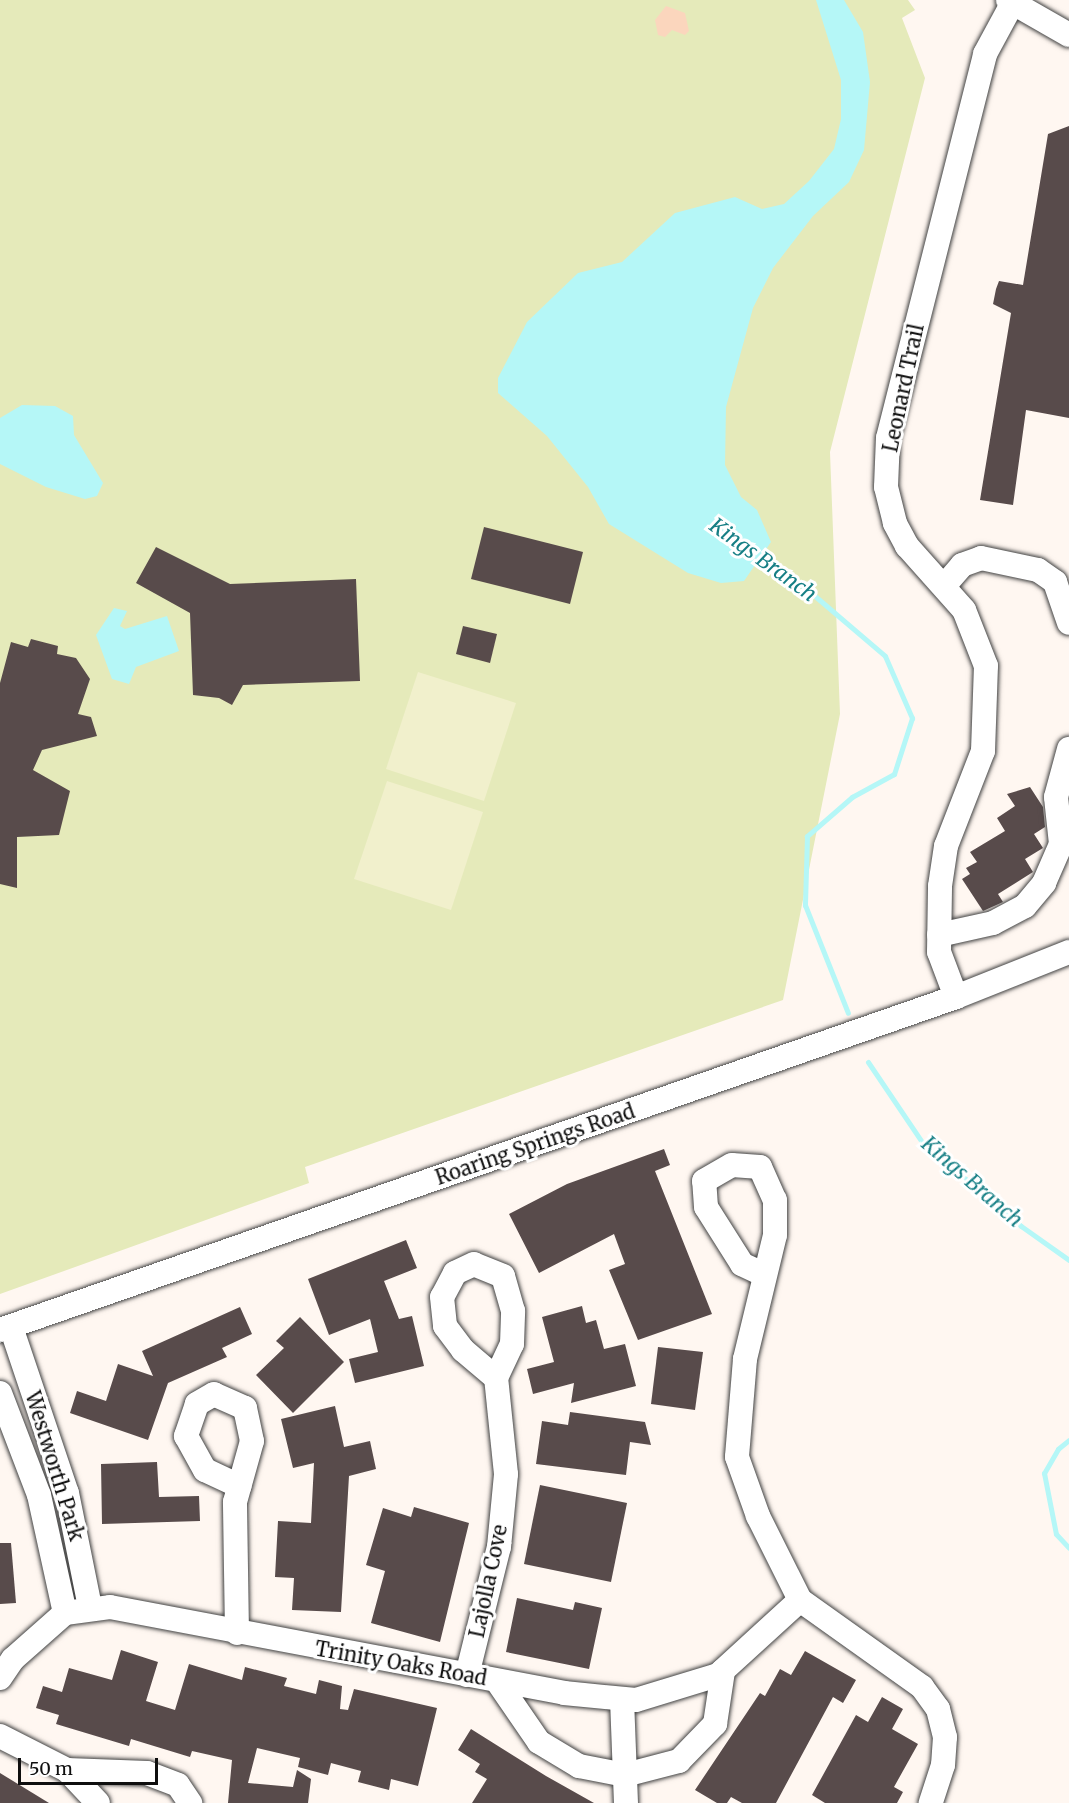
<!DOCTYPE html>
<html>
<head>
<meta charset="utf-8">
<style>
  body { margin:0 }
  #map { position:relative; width:1069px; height:1803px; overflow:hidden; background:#fff7f1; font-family:Merriweather,serif }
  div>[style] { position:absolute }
  .green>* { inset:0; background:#e5eaba }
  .sand>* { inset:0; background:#fbd6bd }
  .pitch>* { inset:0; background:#f1f0cc }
  .water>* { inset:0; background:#b5f7f7 }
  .stream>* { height:5px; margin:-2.5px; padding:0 2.5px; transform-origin:2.5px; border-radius:2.5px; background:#b5f7f7 }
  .building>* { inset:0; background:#584b4b }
  .roads { filter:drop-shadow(0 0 2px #424242) drop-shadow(0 0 2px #424242) }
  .minor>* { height:24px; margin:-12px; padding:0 12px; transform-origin:12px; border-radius:12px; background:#fff }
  span { translate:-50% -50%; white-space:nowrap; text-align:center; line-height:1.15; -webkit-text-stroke:6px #fff; paint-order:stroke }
  .street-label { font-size:20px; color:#0f0f0f }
  .water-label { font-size:21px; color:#167f85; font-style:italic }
  .scale { position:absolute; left:18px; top:1758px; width:140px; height:27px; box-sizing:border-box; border:3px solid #0f0f0f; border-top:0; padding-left:8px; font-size:18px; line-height:21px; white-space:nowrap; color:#0f0f0f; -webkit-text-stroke:4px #fff; paint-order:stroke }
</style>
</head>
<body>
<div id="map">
  <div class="green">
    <i style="clip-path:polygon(0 0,908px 0,915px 10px,902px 18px,925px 78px,830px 452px,840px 714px,783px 1000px,305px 1167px,309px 1183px,0 1294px)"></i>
  </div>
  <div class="sand">
    <i style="clip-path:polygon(666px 6px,685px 13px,689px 31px,685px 35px,672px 30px,665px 37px,658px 35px,655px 20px)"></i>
  </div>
  <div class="pitch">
    <i style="clip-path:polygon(418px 672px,516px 703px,484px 801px,386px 769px)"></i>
    <i style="clip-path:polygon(387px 781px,483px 812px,451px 910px,354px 879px)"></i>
  </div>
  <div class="water">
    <i style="clip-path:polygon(816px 0,844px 0,863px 32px,870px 82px,864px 150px,849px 182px,813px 216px,773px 268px,753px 308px,726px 407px,725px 465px,741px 497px,757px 510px,771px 542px,744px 581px,721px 583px,688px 573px,609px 524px,588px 487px,547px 436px,498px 393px,498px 378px,527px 322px,578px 273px,622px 262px,675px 213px,735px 197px,762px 209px,784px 204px,809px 181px,834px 149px,841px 119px,841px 80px)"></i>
    <i style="clip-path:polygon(22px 405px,55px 406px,73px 416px,74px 435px,103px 483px,97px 496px,85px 499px,46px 487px,0 464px,0 418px)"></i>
    <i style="clip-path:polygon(114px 608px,127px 611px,120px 626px,125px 629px,167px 616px,179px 651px,136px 667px,129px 684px,112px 679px,96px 635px)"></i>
  </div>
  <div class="stream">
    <i style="left:756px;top:554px;width:65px;rotate:34.9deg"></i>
    <i style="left:809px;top:591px;width:100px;rotate:40.5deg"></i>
    <i style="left:885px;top:656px;width:68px;rotate:66.5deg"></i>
    <i style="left:912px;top:718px;width:59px;rotate:107.8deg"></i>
    <i style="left:894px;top:774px;width:48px;rotate:151.3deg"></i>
    <i style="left:852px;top:797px;width:60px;rotate:139.1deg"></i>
    <i style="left:807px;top:836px;width:69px;rotate:91.7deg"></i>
    <i style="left:805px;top:905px;width:116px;rotate:68.3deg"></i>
    <i style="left:868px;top:1062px;width:97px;rotate:56deg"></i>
    <i style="left:922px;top:1142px;width:130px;rotate:40.3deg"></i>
    <i style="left:1021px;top:1226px;width:59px;rotate:35.3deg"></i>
    <i style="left:1069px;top:1440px;width:14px;rotate:141deg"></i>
    <i style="left:1058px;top:1449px;width:28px;rotate:120deg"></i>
    <i style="left:1044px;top:1473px;width:62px;rotate:78.9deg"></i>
    <i style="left:1056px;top:1534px;width:19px;rotate:47deg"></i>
  </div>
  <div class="building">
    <i style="clip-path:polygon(1069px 126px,1069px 418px,1026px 410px,1013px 505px,980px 500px,1011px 313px,993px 304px,996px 289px,999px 281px,1023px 285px,1048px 134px)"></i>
    <i style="clip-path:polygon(484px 527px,583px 552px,570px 604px,471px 579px)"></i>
    <i style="clip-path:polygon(156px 547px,230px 584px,356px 579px,360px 681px,243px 685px,232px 705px,219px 698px,193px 695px,190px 613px,136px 583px)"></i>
    <i style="clip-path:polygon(463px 626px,497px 634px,490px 663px,456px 654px)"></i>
    <i style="clip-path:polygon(31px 639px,58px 646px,57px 654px,76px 658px,90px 679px,78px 714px,91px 717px,97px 736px,42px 750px,33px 770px,70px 791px,59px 835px,17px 837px,17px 888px,0 884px,0 683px,11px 642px,28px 647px)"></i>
    <i style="clip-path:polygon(1030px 787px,1043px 807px,1045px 827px,1034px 834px,1043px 848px,1025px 859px,1033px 872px,998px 894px,1003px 902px,983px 911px,962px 879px,970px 874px,966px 868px,977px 862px,970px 852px,1005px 831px,997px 818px,1015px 806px,1007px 794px)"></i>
    <i style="clip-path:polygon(664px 1149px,670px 1165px,655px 1171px,712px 1314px,638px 1340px,609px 1270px,625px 1264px,614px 1234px,539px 1273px,509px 1214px,567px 1184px)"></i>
    <i style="clip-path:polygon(406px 1240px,417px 1268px,384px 1281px,399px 1319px,412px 1316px,424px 1366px,355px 1383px,349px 1359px,378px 1352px,370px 1319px,329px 1335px,308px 1279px)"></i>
    <i style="clip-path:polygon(582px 1306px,586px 1323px,596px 1320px,604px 1349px,625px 1344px,636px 1386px,571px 1403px,574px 1383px,533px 1394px,527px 1369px,554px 1362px,542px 1317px)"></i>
    <i style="clip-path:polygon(240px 1307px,252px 1334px,222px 1348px,227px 1357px,168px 1383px,148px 1440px,70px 1413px,77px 1391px,106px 1401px,118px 1364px,153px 1376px,142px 1351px)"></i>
    <i style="clip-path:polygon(300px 1317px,344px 1362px,293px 1413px,256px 1375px,284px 1348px,276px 1341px)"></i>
    <i style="clip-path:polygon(658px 1347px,703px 1352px,695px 1410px,651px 1404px)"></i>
    <i style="clip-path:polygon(335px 1406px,344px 1447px,370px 1441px,376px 1469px,349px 1476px,341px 1612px,292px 1610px,294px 1578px,275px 1577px,278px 1521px,311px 1523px,314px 1463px,293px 1468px,281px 1419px)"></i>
    <i style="clip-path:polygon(570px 1412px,645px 1422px,651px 1445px,630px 1442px,626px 1475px,536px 1464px,542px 1421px,568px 1425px)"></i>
    <i style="clip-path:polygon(157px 1462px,159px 1497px,199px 1496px,200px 1521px,102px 1524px,101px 1464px)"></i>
    <i style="clip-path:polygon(540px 1485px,627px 1503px,611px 1582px,524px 1564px)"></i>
    <i style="clip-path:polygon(414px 1507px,469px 1523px,440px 1642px,371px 1623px,385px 1571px,366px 1565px,383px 1508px,411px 1517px)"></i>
    <i style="clip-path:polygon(0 1543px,11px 1543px,16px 1603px,0 1604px)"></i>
    <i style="clip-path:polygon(517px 1598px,573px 1610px,575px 1602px,602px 1608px,589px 1669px,506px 1652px)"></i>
    <i style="clip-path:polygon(121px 1650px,158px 1662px,146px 1701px,175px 1710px,189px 1664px,242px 1680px,245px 1667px,287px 1678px,284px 1686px,316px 1694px,319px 1680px,342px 1686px,340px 1709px,348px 1710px,354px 1689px,437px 1708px,418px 1786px,391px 1779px,389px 1790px,358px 1782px,361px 1771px,331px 1763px,328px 1775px,298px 1767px,300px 1758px,257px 1748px,248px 1783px,293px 1787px,297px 1770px,311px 1779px,308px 1803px,228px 1803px,232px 1760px,192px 1751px,190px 1757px,131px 1739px,129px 1746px,56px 1724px,59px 1715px,36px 1708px,43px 1686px,62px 1692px,69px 1668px,112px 1680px)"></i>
    <i style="clip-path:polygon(805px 1651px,856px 1680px,843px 1703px,833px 1697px,776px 1803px,742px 1803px,731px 1797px,727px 1803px,717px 1803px,695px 1790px,760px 1693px,765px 1696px,780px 1669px,791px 1675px)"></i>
    <i style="clip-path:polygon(882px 1697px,903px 1709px,892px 1729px,918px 1744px,894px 1787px,903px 1792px,897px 1803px,825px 1803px,812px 1795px,856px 1715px,868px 1722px)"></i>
    <i style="clip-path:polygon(471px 1729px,546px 1776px,594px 1803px,472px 1803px,487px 1779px,475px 1772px,480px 1764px,458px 1750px)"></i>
    <i style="clip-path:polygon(0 1773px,49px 1803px,0 1803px)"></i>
  </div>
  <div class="roads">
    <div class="minor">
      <i style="left:1008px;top:0;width:70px;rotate:29.8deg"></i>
      <i style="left:944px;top:586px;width:28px;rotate:-49deg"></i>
      <i style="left:962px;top:565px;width:20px;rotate:-20deg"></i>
      <i style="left:981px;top:558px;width:58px;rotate:11.9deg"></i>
      <i style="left:1038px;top:570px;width:21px;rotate:35deg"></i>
      <i style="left:1055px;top:582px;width:43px;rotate:71.1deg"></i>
      <i style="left:939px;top:935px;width:55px;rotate:-12.5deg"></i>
      <i style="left:993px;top:923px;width:36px;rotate:-28deg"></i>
      <i style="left:1025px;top:906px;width:30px;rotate:-50deg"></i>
      <i style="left:1044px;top:883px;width:43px;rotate:-66.4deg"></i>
      <i style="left:1061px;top:844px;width:47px;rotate:-96.1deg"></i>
      <i style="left:1056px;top:797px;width:50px;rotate:-74.8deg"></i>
      <i style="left:956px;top:997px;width:48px;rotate:-110.7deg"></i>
      <i style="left:939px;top:952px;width:66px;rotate:-89.1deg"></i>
      <i style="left:940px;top:886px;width:40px;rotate:-81.5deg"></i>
      <i style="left:946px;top:846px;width:102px;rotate:-68.7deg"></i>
      <i style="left:983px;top:751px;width:85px;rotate:-88deg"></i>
      <i style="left:986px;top:666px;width:60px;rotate:-111.4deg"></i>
      <i style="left:964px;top:610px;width:86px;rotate:-131.7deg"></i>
      <i style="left:907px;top:546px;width:26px;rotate:-118deg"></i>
      <i style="left:895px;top:523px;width:37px;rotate:-104deg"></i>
      <i style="left:886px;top:487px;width:49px;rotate:-87.7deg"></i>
      <i style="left:888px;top:438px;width:396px;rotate:-75.8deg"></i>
      <i style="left:985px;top:54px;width:57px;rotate:-61.6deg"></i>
      <i style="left:763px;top:1274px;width:23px;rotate:-155deg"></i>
      <i style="left:742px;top:1264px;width:67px;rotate:-122.3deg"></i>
      <i style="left:706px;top:1207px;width:26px;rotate:-94deg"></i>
      <i style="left:704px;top:1181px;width:32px;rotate:-30deg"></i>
      <i style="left:732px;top:1165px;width:28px;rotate:4deg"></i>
      <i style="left:760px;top:1167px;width:36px;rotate:66deg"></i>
      <i style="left:775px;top:1200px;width:35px;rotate:90deg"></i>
      <i style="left:775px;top:1235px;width:128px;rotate:103.6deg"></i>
      <i style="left:745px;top:1359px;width:98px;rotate:94.7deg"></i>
      <i style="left:737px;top:1457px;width:63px;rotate:70.4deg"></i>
      <i style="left:758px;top:1516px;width:94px;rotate:63.4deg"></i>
      <i style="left:800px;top:1600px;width:150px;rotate:35.5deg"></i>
      <i style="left:922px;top:1687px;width:27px;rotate:54deg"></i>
      <i style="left:938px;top:1709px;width:29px;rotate:76deg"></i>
      <i style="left:945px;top:1737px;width:28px;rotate:94deg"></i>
      <i style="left:943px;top:1765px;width:40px;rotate:108deg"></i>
      <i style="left:11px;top:1327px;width:175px;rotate:71.4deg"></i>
      <i style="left:67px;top:1493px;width:116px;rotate:78.6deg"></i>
      <i style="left:0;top:1330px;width:1012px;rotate:-19.2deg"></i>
      <i style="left:956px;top:997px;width:122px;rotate:-21.7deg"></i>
      <i style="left:0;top:1393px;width:109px;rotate:69.1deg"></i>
      <i style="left:39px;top:1495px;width:121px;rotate:77.6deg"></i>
      <i style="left:237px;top:1633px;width:131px;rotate:-90.9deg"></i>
      <i style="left:235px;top:1502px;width:63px;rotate:-74.4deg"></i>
      <i style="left:252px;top:1441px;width:34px;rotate:-102deg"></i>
      <i style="left:245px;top:1408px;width:34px;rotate:-156deg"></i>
      <i style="left:214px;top:1394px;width:20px;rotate:150deg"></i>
      <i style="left:197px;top:1404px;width:34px;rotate:109deg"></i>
      <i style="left:186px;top:1436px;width:39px;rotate:61deg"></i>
      <i style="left:205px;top:1470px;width:38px;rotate:25deg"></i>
      <i style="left:467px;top:1675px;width:132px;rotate:-76deg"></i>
      <i style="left:499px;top:1547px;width:73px;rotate:-84.5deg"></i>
      <i style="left:506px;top:1474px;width:97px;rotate:-95.9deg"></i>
      <i style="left:496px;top:1378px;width:38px;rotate:-65deg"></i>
      <i style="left:512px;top:1344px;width:33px;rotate:-88deg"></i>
      <i style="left:513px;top:1311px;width:36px;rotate:-106deg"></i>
      <i style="left:503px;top:1276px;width:31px;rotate:-158deg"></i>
      <i style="left:474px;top:1264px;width:21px;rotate:155deg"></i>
      <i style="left:455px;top:1273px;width:27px;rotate:118deg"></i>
      <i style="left:442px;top:1297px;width:29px;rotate:84deg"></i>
      <i style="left:445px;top:1326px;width:30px;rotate:53deg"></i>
      <i style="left:463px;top:1350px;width:43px;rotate:40.3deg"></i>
      <i style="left:0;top:1678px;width:23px;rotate:-56deg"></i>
      <i style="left:13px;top:1659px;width:69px;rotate:-41.5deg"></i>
      <i style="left:65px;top:1613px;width:45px;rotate:-7.6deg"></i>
      <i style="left:110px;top:1607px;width:462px;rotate:10.7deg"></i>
      <i style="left:564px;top:1693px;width:72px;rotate:5.6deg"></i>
      <i style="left:636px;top:1700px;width:86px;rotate:-17deg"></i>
      <i style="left:718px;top:1675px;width:111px;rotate:-42.4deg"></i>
      <i style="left:497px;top:1681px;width:74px;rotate:55.5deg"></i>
      <i style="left:539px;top:1742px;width:47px;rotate:31deg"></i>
      <i style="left:579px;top:1766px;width:47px;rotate:11.1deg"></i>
      <i style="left:625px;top:1775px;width:56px;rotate:-14.5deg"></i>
      <i style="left:679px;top:1761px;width:52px;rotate:-45.8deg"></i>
      <i style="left:715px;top:1724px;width:54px;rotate:-81.4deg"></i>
      <i style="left:622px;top:1699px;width:104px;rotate:87.8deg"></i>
      <i style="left:0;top:1736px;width:75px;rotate:26.9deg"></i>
      <i style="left:67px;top:1770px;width:45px;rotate:46.8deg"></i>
      <i style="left:67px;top:1770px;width:80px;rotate:2.1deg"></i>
      <i style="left:147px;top:1773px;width:33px;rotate:21deg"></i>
      <i style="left:178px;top:1785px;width:22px;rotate:56deg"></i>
    </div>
  </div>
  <div class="street-label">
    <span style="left:903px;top:388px;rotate:-78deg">Leonard Trail</span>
    <span style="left:535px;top:1144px;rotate:-19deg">Roaring Springs Road</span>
    <span style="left:55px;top:1466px;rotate:73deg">Westworth Park</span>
    <span style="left:488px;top:1581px;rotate:-78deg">Lajolla Cove</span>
    <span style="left:401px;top:1663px;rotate:10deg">Trinity Oaks Road</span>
  </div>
  <div class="water-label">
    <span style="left:763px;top:560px;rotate:36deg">Kings Branch</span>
    <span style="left:972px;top:1182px;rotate:41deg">Kings Branch</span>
  </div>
  <div class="scale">50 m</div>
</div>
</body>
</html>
